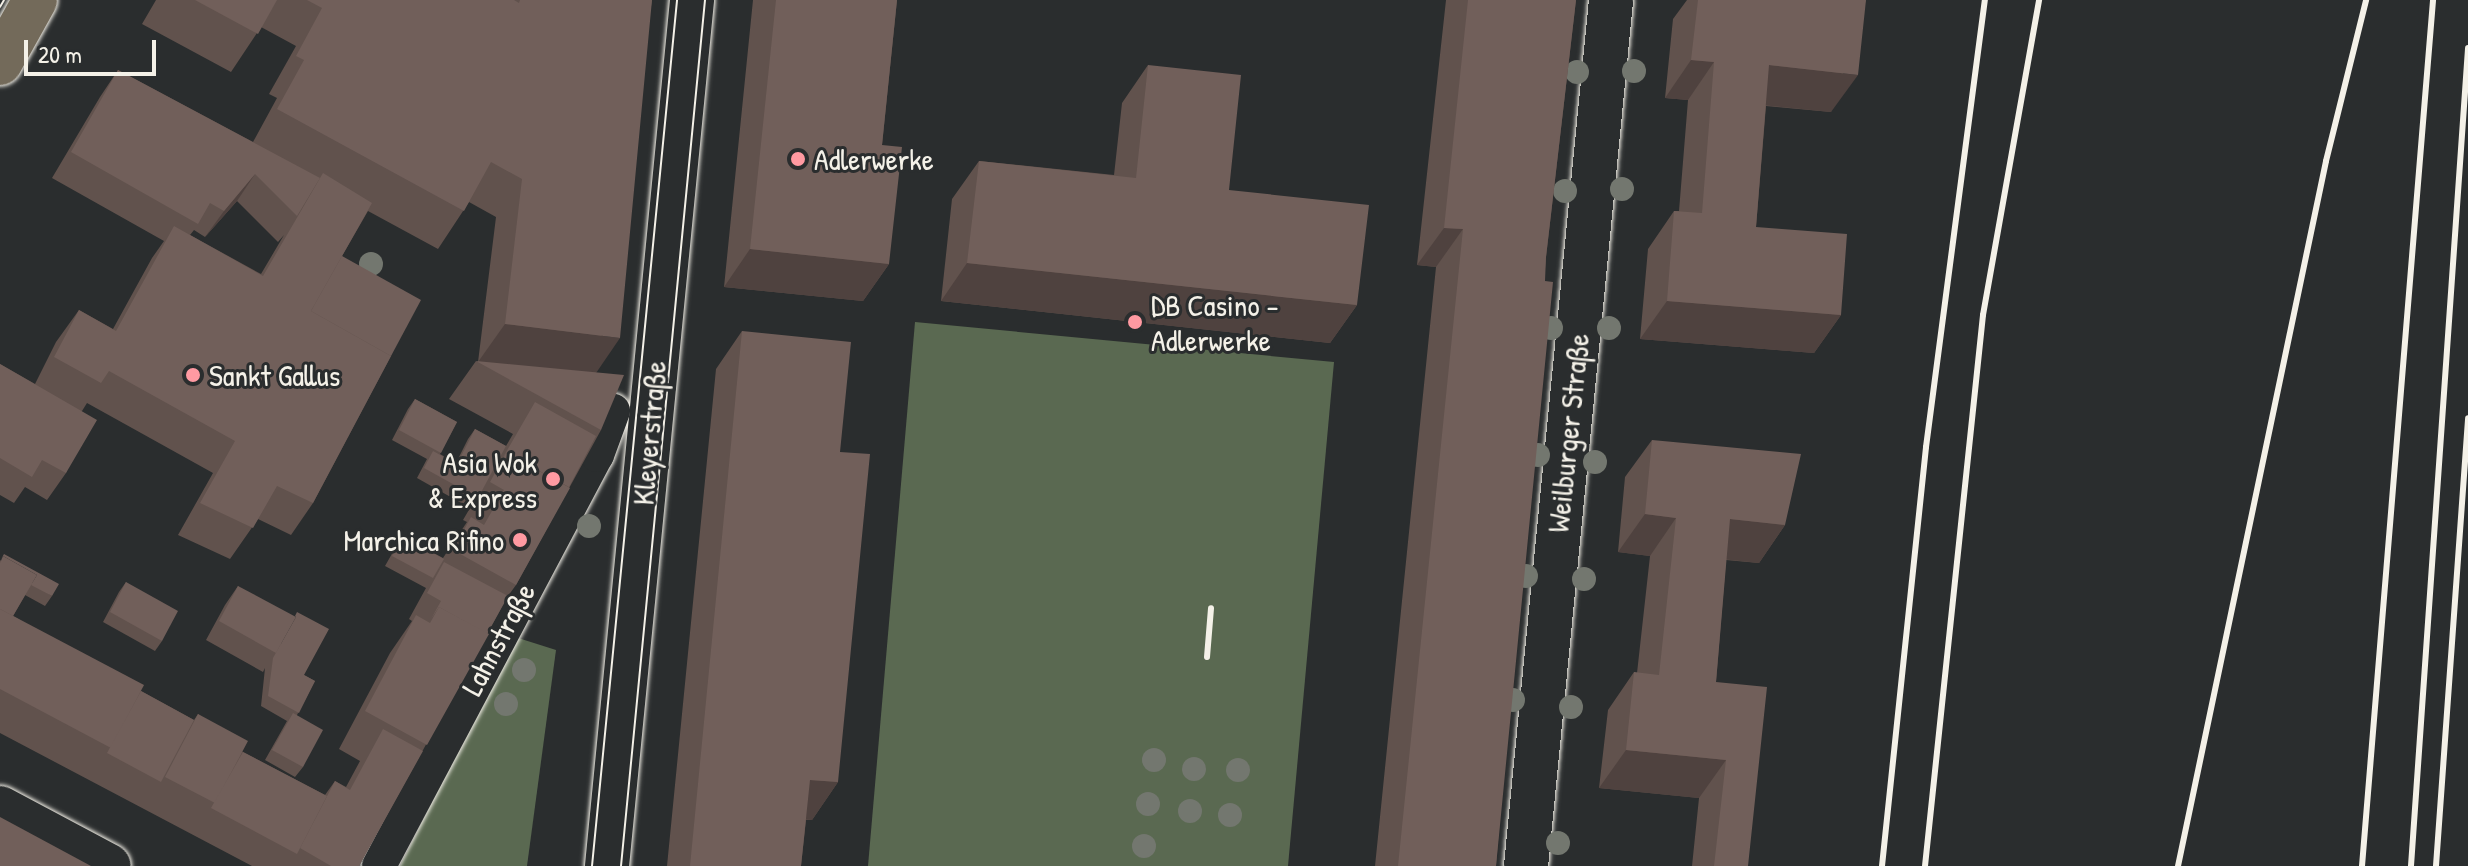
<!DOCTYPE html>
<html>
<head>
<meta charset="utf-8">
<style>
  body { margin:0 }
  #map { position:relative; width:2468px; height:866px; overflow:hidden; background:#2a2d2e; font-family:"Patrick Hand",sans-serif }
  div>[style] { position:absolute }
  .green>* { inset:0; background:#5a6951 }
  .roads { filter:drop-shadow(0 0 2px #f4f1e8) drop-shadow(0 0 2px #f4f1e8) }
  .pedestrian>* { height:34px; margin:-17px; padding:0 17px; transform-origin:17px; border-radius:17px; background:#2a2d2e }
  .minor>* { height:44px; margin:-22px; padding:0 22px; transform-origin:22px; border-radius:22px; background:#2a2d2e }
  .tertiary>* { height:44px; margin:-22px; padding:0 22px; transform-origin:22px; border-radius:22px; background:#2a2d2e }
  .primary>* { height:44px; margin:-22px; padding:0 22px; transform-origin:22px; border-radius:22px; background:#736a5a }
  .tram>* { height:2px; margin:-1px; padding:0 1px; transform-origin:1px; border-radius:1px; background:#f4f1e8 }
  .rail>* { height:6px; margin:-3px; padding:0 3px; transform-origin:3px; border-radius:3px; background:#f4f1e8 }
  .trees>* { width:24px; height:24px; margin:-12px; border-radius:50%; background:#73776f }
  .wall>* { inset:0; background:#61524d }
  .shaded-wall>* { inset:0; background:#4f423f }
  .building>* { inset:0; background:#715f5a }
  .dots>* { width:22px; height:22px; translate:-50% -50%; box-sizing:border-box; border:4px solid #2a2d2e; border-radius:50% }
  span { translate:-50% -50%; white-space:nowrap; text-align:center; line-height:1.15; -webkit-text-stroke:6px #2a2d2e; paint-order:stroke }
  .poi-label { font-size:30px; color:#f4f1e8 }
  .left { translate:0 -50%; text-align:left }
  .right { translate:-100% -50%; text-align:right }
  .street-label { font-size:30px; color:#f4f1e8 }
  .scale { position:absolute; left:24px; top:40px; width:132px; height:36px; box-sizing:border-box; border:4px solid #f4f1e8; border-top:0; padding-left:10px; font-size:24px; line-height:28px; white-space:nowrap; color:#f4f1e8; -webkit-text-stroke:6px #2a2d2e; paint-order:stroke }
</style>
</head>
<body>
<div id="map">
  <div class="green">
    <i style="clip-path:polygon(915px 322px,1334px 362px,1288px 866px,868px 866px)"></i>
    <i style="clip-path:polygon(515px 637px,556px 650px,527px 866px,400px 866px)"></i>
  </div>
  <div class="roads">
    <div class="pedestrian">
      <i style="left:379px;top:866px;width:465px;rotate:-62.1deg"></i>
      <i style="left:597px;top:455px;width:47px;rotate:-70deg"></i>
    </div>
    <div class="minor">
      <i style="left:0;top:808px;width:123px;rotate:28deg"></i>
      <i style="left:1526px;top:866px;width:870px;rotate:-84.39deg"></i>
    </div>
    <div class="tertiary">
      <i style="left:607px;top:866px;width:870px;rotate:-84.39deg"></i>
    </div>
    <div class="primary">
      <i style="left:0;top:63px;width:72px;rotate:-60.9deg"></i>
    </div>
  </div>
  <div class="tram">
    <i style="left:0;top:7px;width:8px;rotate:-60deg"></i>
    <i style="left:592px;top:866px;width:870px;rotate:-84.39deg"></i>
    <i style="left:621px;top:866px;width:870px;rotate:-84.46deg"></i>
  </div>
  <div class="rail">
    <i style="left:1207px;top:657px;width:49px;rotate:-85.3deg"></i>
    <i style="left:1882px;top:866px;width:421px;rotate:-84deg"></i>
    <i style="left:1926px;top:447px;width:451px;rotate:-82.5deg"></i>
    <i style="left:1925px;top:866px;width:554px;rotate:-83.99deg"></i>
    <i style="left:1983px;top:315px;width:320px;rotate:-79.9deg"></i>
    <i style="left:2178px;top:866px;width:720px;rotate:-78.14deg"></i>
    <i style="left:2326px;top:161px;width:166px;rotate:-76deg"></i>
    <i style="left:2362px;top:866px;width:869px;rotate:-85.31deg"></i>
    <i style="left:2411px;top:866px;width:820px;rotate:-86.01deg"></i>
    <i style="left:2436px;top:866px;width:449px;rotate:-85.9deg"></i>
  </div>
  <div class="trees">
    <i style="left:1634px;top:71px"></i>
    <i style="left:1577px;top:72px"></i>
    <i style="left:1622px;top:189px"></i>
    <i style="left:1565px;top:191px"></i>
    <i style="left:371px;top:264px"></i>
    <i style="left:1551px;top:328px"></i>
    <i style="left:1609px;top:328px"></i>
    <i style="left:1538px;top:455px"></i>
    <i style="left:1595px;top:462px"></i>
    <i style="left:589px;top:526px"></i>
    <i style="left:1526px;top:576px"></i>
    <i style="left:1584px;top:579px"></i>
    <i style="left:524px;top:670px"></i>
    <i style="left:1513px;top:700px"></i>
    <i style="left:506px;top:704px"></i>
    <i style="left:1571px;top:707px"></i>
    <i style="left:1154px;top:760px"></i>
    <i style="left:1194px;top:769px"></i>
    <i style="left:1238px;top:770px"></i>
    <i style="left:1148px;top:804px"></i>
    <i style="left:1190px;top:811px"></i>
    <i style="left:1230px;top:815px"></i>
    <i style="left:1558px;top:843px"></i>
    <i style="left:1144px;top:846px"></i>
  </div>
  <div class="wall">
    <i style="clip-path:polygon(evenodd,156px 0,652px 0,596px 373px,601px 430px,516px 585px,508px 596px,359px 866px,252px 866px,0 733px,0 560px,52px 596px,45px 606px,25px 595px,13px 616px,141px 691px,194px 720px,198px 714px,243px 752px,325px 795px,335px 781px,346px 787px,360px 761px,339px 749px,390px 653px,412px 621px,409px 619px,426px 588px,385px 566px,402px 536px,443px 558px,467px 522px,463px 520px,470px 508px,417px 478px,427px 459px,392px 440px,408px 409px,415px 399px,457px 422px,440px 454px,456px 463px,468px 439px,475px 429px,506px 446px,513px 434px,449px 399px,476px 361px,478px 362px,496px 217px,469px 202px,438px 249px,368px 211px,342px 256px,391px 356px,313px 503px,291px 535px,258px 519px,230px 559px,178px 535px,213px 473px,87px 403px,82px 411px,66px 473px,47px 500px,25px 487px,14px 503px,0 495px,0 364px,35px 384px,56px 342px,79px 310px,113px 329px,152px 258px,164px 241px,52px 178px,100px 97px,118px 70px,253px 142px,277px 98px,269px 94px,296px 46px,261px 27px,231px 72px,142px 24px,156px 0,237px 201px,278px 242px,284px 235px,261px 274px,190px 235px,194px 230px,205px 237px,237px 201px)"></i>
    <i style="clip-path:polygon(753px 0,897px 0,882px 145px,889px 264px,863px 301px,724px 287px)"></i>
    <i style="clip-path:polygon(1446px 0,1576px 0,1546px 257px,1496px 866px,1375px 866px,1436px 267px,1417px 265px)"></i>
    <i style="clip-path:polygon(1687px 0,1866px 0,1831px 112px,1766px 106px,1756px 227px,1841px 315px,1814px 353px,1640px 339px,1648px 249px,1674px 211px,1679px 211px,1688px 100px,1665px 98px,1673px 19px)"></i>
    <i style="clip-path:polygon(1148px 65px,1229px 190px,1357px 305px,1330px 343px,941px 301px,952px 199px,979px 161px,1114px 175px,1122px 103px)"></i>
    <i style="clip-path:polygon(742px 331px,840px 452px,838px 782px,812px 820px,806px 820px,801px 866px,667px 866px,716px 369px)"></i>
    <i style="clip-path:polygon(1652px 440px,1785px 525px,1759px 563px,1726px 560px,1716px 682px,1748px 866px,1692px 866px,1699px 798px,1599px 788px,1608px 710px,1634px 672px,1637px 673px,1650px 556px,1618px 552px,1625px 477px)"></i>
    <i style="clip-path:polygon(126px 582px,162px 641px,155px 651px,103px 622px,119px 592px)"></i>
    <i style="clip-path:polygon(238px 586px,304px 675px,315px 681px,297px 715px,303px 767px,295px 777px,265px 760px,287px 721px,261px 706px,265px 668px,263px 672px,206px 640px,225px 605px)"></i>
  </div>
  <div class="shaded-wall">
    <i style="clip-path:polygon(1691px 60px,1714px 62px,1688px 100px,1665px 98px)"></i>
    <i style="clip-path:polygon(1769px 65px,1858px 75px,1831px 112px,1742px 103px)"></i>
    <i style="clip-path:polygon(255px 174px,237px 201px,205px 237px,224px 211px)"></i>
    <i style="clip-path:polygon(1444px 228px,1463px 229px,1436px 267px,1417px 265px)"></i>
    <i style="clip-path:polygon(750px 249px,889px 264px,863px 301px,724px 287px)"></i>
    <i style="clip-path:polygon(967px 263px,1357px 305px,1330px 343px,941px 301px)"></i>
    <i style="clip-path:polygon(1667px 301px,1841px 315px,1814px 353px,1640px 339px)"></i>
    <i style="clip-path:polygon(505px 324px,620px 338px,594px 376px,478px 362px)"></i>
    <i style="clip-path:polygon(1645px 514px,1676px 518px,1650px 556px,1618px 552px)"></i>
    <i style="clip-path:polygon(1730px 519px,1785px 525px,1759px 563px,1703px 557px)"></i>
    <i style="clip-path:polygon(1626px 750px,1726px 760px,1699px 798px,1599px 788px)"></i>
    <i style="clip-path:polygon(810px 780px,838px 782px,812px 820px,783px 818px)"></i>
  </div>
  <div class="building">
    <i style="clip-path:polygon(195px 0,277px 0,258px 34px)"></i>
    <i style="clip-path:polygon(307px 0,514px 0,519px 3px,520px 0,652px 0,620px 338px,505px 324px,522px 179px,491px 162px,464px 211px,277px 109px,304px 60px,296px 56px,322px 8px)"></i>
    <i style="clip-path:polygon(776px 0,897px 0,882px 145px,902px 147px,889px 264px,750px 249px)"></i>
    <i style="clip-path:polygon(1468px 0,1576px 0,1546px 257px,1545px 281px,1553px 282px,1496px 866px,1398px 866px,1463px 229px,1444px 228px)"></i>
    <i style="clip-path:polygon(1698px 0,1866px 0,1858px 75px,1769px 65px,1756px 227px,1847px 234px,1841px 315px,1667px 301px,1674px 211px,1702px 213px,1714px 62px,1691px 60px)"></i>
    <i style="clip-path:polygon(1148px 65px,1241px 75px,1229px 190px,1369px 205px,1357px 305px,967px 263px,979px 161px,1136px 178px)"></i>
    <i style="clip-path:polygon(118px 70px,320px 178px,297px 216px,255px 174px,224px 211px,210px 203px,198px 224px,71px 152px)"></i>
    <i style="clip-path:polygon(323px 173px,372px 203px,311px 311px,391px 356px,313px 503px,277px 486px,253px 528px,200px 503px,235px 441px,109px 371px,101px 383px,54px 357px,79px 310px,116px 331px,174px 226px,263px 276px)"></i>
    <i style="clip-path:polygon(342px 256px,421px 300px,391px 356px,311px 311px)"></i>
    <i style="clip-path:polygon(742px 331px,851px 342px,840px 452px,870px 454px,838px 782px,810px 780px,801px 866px,690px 866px)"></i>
    <i style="clip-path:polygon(476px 361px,624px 375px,601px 430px)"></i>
    <i style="clip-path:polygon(0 364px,97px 420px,66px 473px,42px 460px,32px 477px,0 458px)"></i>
    <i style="clip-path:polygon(415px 399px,457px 422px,441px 453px,399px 430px)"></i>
    <i style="clip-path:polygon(535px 402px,596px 436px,569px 487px,506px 453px,502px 459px)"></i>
    <i style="clip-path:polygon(475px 429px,506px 446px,478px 498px,424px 468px,433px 451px,457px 464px)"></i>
    <i style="clip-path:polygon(1652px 440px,1801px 454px,1785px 525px,1730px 519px,1716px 682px,1767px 687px,1748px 866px,1714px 866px,1726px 760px,1626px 750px,1634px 672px,1659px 675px,1676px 518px,1645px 514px)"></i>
    <i style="clip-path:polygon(506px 453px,570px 488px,516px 585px,453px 550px,471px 517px,484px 525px,504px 490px,490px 482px)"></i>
    <i style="clip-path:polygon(402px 536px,444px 559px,433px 578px,392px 556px)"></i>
    <i style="clip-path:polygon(4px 554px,59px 584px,52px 596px,31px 585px,37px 575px,3px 556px,0 561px)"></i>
    <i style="clip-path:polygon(3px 556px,37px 575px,13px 616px,0 609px,0 563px)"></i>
    <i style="clip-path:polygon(444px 562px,508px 596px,487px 634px,439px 607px,431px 619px,441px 601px,427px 593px)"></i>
    <i style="clip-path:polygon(126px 582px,178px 611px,162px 641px,110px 612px)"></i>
    <i style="clip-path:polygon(238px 586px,296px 617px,276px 653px,219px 621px)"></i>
    <i style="clip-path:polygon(439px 607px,489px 634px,427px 745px,365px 711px,416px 615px,430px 623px)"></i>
    <i style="clip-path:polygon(0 609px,144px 685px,111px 748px,0 689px)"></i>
    <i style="clip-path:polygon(297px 612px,329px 629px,304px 675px,315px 681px,299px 713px,268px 696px,273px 658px,296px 617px,295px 616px)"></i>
    <i style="clip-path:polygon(141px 691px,194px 720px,161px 782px,107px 753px)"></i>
    <i style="clip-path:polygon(293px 713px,323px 730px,303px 767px,272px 750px)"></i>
    <i style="clip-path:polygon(198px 714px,248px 741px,215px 803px,165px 777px)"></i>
    <i style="clip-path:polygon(383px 729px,423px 751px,359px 866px,331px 866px,300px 848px,335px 781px,350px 790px)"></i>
    <i style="clip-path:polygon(243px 752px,327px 796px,297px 854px,211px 808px)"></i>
    <i style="clip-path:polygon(0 817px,91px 866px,0 866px)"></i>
  </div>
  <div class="dots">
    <i style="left:798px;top:159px;background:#ff9aa2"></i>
    <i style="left:1135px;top:322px;background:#ff9aa2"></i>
    <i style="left:193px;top:375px;background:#ff9aa2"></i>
    <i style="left:553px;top:479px;background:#ff9aa2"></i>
    <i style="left:520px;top:540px;background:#ff9aa2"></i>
  </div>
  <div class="poi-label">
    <span class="left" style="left:814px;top:159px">Adlerwerke</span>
    <span class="left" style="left:1151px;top:322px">DB Casino -<br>Adlerwerke</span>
    <span class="left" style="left:209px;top:375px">Sankt Gallus</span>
    <span class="right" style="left:537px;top:479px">Asia Wok<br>&amp; Express</span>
    <span class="right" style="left:504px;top:540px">Marchica Rifino</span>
  </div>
  <div class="street-label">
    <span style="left:649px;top:433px;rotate:-85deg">Kleyerstraße</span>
    <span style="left:1568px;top:433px;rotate:-84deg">Weilburger Straße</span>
    <span style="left:498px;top:639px;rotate:-62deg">Lahnstraße</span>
  </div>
  <div class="scale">20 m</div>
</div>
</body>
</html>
